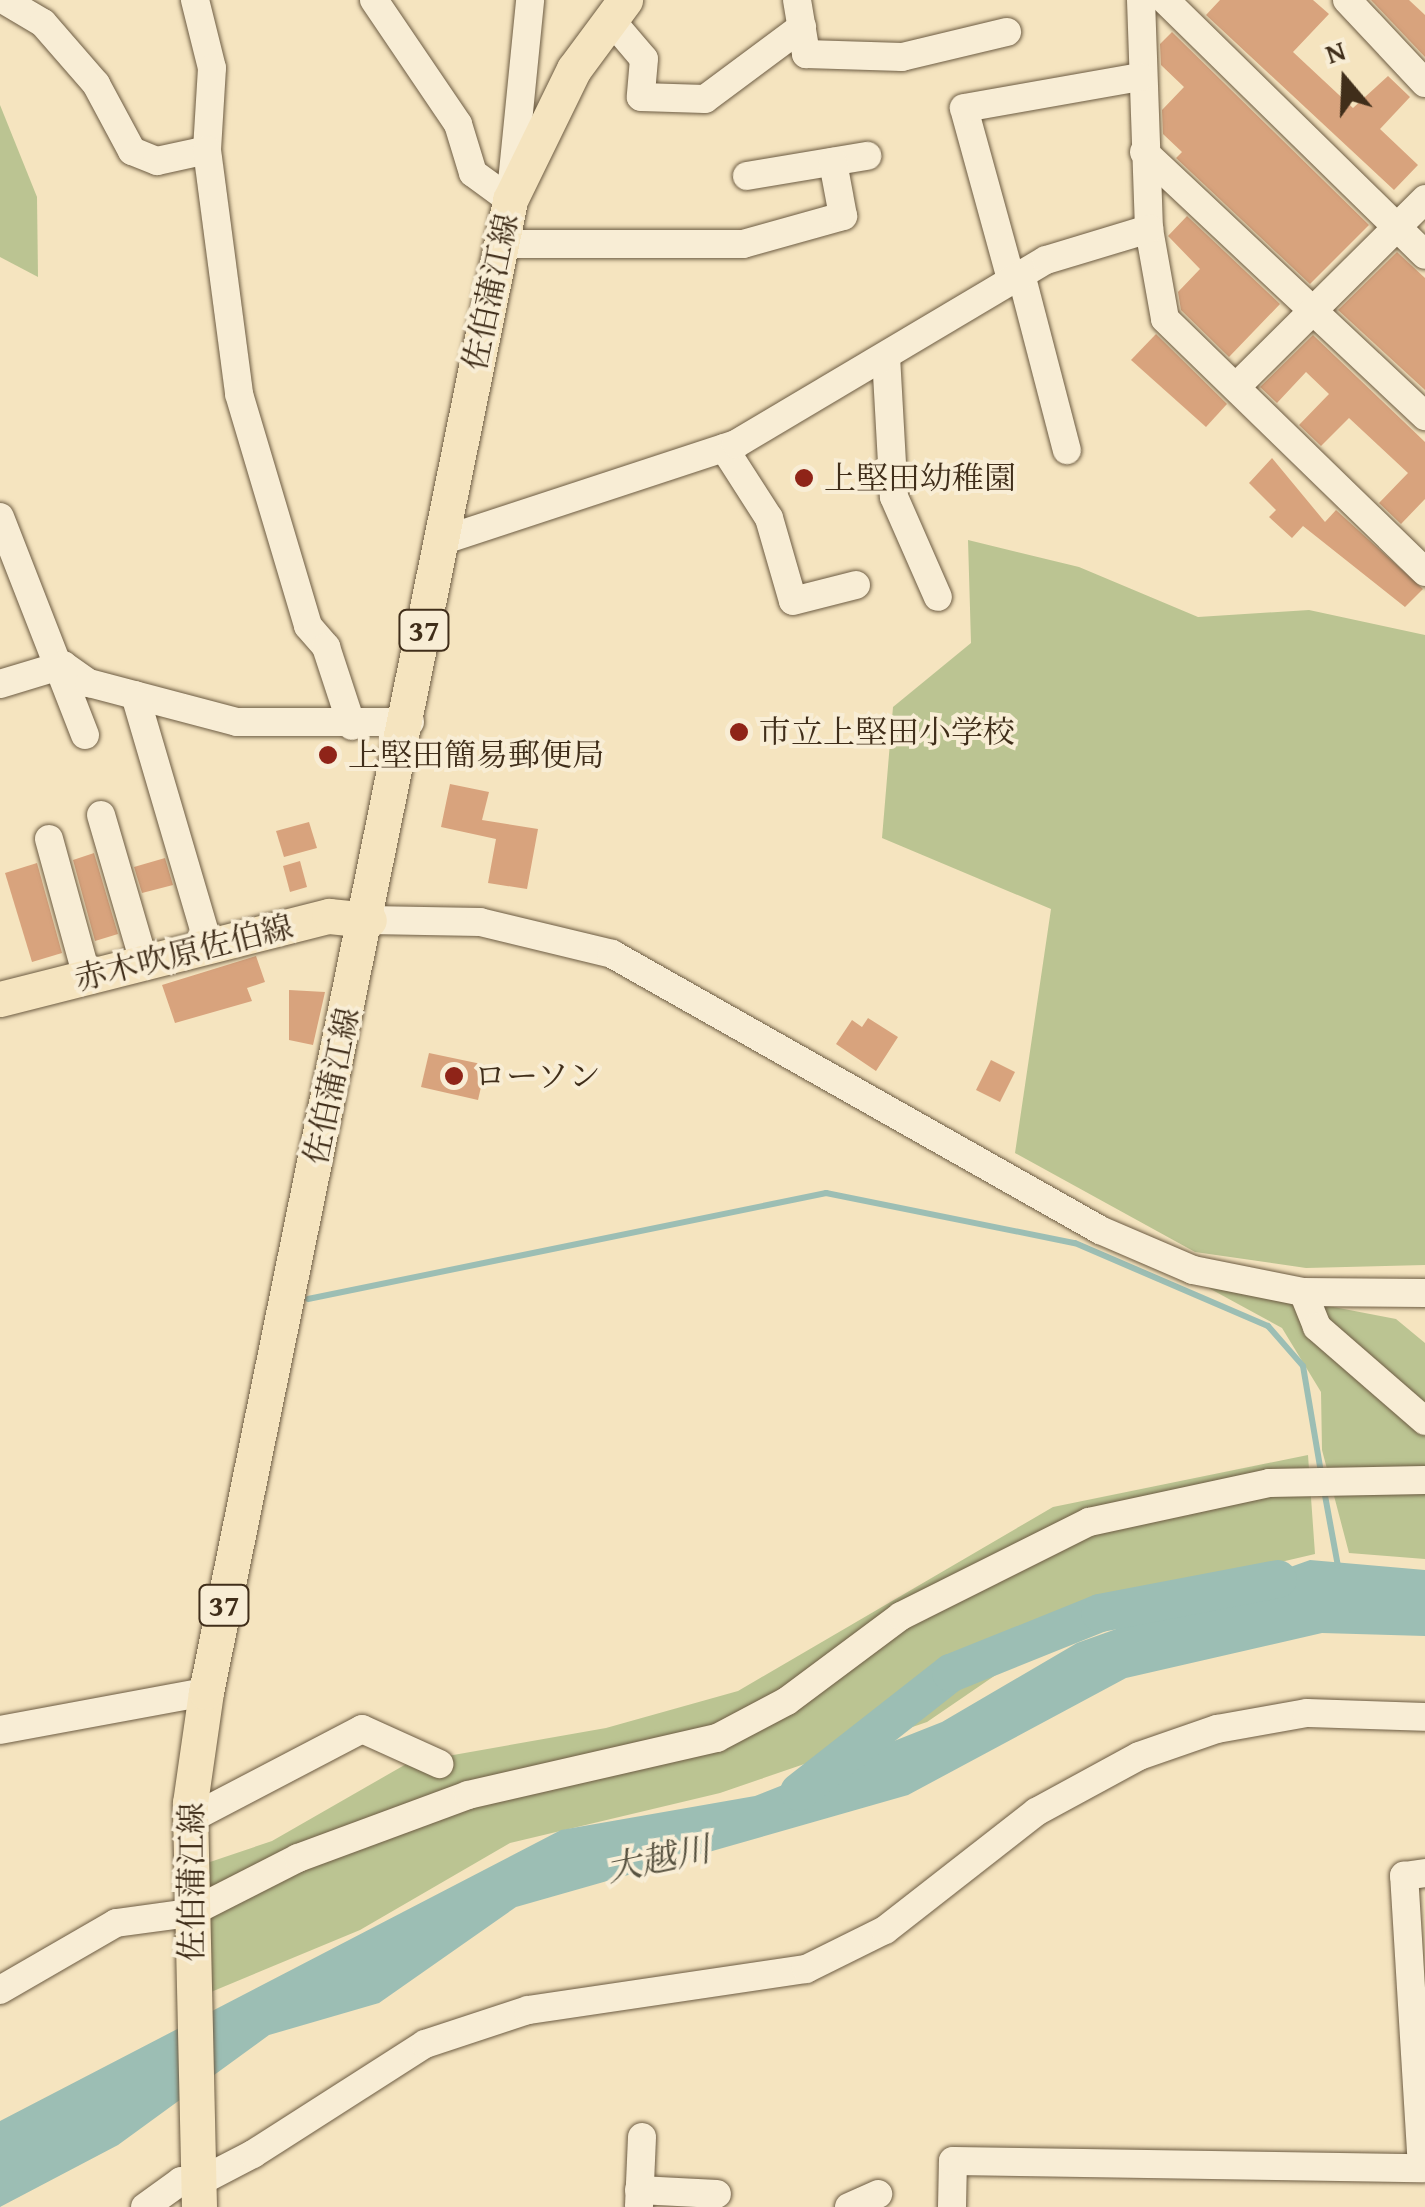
<!DOCTYPE html>
<html>
<head>
<meta charset="utf-8">
<style>
  body { margin:0 }
  #map { position:relative; width:1425px; height:2207px; overflow:hidden; background:#f5e4bf; font-family:"Gentium Book Plus","Noto Serif JP",serif }
  div>[style] { position:absolute }
  .green>* { inset:0; background:#bbc492 }
  .water>* { inset:0; background:#9cbeb4 }
  .stream>* { height:6px; margin:-3px; padding:0 3px; transform-origin:3px; border-radius:3px; background:#9cbeb4 }
  .river>* { height:38px; margin:-19px; padding:0 19px; transform-origin:19px; border-radius:19px; background:#9cbeb4 }
  .building>* { inset:0; background:#d8a37d }
  .roads { filter:drop-shadow(0 0 2px #6d5c43) drop-shadow(0 0 2px #6d5c43) }
  .minor>* { height:28px; margin:-14px; padding:0 14px; transform-origin:14px; border-radius:14px; background:#f8edd5 }
  .major>* { height:35px; margin:-17.5px; padding:0 17.5px; transform-origin:17.5px; border-radius:17.5px; background:#f5e4bf }
  .dots>* { width:28px; height:28px; translate:-50% -50%; box-sizing:border-box; border:5px solid #f8edd5; border-radius:50% }
  span { translate:-50% -50%; white-space:nowrap; text-align:center; line-height:1.15; -webkit-text-stroke:8px #f8edd5; paint-order:stroke }
  .shield-label span { padding:2px 8px; background:#f8edd5; border:2px solid; border-radius:8px; -webkit-text-stroke-width:0 }
  .shield-label { font-size:30px; color:#402e1a; font-weight:700 }
  .street-label { font-size:32px; color:#402e1a }
  .poi-label { font-size:32px; color:#402e1a }
  .left { translate:0 -50%; text-align:left }
  .water-label { font-size:35px; color:#575240; font-style:italic }
  .north { position:absolute; left:1295px; top:30px; width:100px; height:100px; -webkit-text-stroke:8px #f8edd5; paint-order:stroke; rotate:341deg; font-size:28px; font-weight:700; line-height:40px; text-align:center; color:#402e1a }
  .north::after { content:''; display:block; margin:auto; width:35px; height:45px; background:#402e1a; clip-path:polygon(50% 0,100% 100%,50% 72%,0 100%) }
</style>
</head>
<body>
<div id="map">
  <div class="green">
    <i style="clip-path:polygon(0 105px,37px 197px,38px 277px,0 257px)"></i>
    <i style="clip-path:polygon(968px 540px,1079px 567px,1198px 617px,1309px 610px,1425px 635px,1425px 1265px,1306px 1268px,1195px 1252px,1015px 1153px,1051px 909px,882px 838px,893px 707px,971px 643px)"></i>
    <i style="clip-path:polygon(1194px 1280px,1396px 1319px,1425px 1343px,1425px 1559px,1349px 1553px,1322px 1450px,1321px 1392px,1282px 1328px)"></i>
    <i style="clip-path:polygon(1308px 1455px,1315px 1554px,1098px 1605px,927px 1722px,720px 1793px,510px 1843px,360px 1930px,211px 1992px,207px 1863px,272px 1841px,408px 1763px,606px 1728px,738px 1691px,1053px 1507px)"></i>
  </div>
  <div class="water">
    <i style="clip-path:polygon(1310px 1560px,1425px 1570px,1425px 1636px,1322px 1633px,1126px 1678px,908px 1795px,516px 1907px,379px 2003px,269px 2035px,118px 2145px,0 2207px,0 2121px,561px 1830px,755px 1796px,942px 1722px,1077px 1643px)"></i>
  </div>
  <div class="stream">
    <i style="left:308px;top:1299px;width:529px;rotate:-11.56deg"></i>
    <i style="left:826px;top:1193px;width:254px;rotate:11.4deg"></i>
    <i style="left:1075px;top:1243px;width:210px;rotate:23.3deg"></i>
    <i style="left:1268px;top:1326px;width:53px;rotate:48.8deg"></i>
    <i style="left:1303px;top:1366px;width:108px;rotate:80.4deg"></i>
    <i style="left:1324px;top:1490px;width:77px;rotate:79.6deg"></i>
  </div>
  <div class="river">
    <i style="left:799px;top:1792px;width:193px;rotate:-38.1deg"></i>
    <i style="left:951px;top:1673px;width:161px;rotate:-21.9deg"></i>
    <i style="left:1100px;top:1613px;width:181px;rotate:-10.8deg"></i>
  </div>
  <div class="building">
    <i style="clip-path:polygon(1220px 0,1313px 0,1329px 14px,1293px 52px,1353px 108px,1388px 76px,1410px 97px,1380px 129px,1418px 165px,1394px 190px,1206px 15px)"></i>
    <i style="clip-path:polygon(1371px 0,1409px 0,1425px 15px,1425px 57px)"></i>
    <i style="clip-path:polygon(1172px 32px,1369px 225px,1310px 284px,1176px 158px,1182px 152px,1163px 134px,1162px 110px,1184px 87px,1161px 65px,1160px 44px)"></i>
    <i style="clip-path:polygon(1187px 216px,1280px 304px,1229px 357px,1181px 310px,1178px 292px,1200px 269px,1168px 236px)"></i>
    <i style="clip-path:polygon(1397px 252px,1425px 278px,1425px 390px,1338px 310px)"></i>
    <i style="clip-path:polygon(1156px 334px,1227px 404px,1206px 427px,1131px 360px)"></i>
    <i style="clip-path:polygon(1313px 335px,1425px 442px,1425px 499px,1401px 524px,1379px 503px,1408px 473px,1349px 418px,1321px 446px,1299px 425px,1329px 394px,1306px 372px,1277px 403px,1260px 387px)"></i>
    <i style="clip-path:polygon(1272px 458px,1325px 522px,1336px 510px,1423px 589px,1405px 607px,1303px 526px,1292px 538px,1269px 517px,1276px 510px,1249px 483px)"></i>
    <i style="clip-path:polygon(450px 784px,489px 792px,482px 820px,538px 829px,527px 889px,488px 883px,496px 839px,441px 827px)"></i>
    <i style="clip-path:polygon(309px 822px,317px 848px,284px 857px,276px 831px)"></i>
    <i style="clip-path:polygon(94px 853px,118px 934px,95px 941px,73px 860px)"></i>
    <i style="clip-path:polygon(165px 858px,173px 885px,142px 893px,134px 867px)"></i>
    <i style="clip-path:polygon(300px 861px,307px 887px,290px 892px,283px 866px)"></i>
    <i style="clip-path:polygon(37px 863px,62px 953px,32px 962px,5px 873px)"></i>
    <i style="clip-path:polygon(256px 956px,265px 982px,247px 988px,252px 1001px,175px 1023px,162px 985px)"></i>
    <i style="clip-path:polygon(289px 990px,325px 992px,313px 1045px,289px 1040px)"></i>
    <i style="clip-path:polygon(868px 1018px,898px 1037px,876px 1071px,836px 1044px,852px 1020px,862px 1027px)"></i>
    <i style="clip-path:polygon(429px 1053px,486px 1065px,478px 1100px,421px 1087px)"></i>
    <i style="clip-path:polygon(991px 1060px,1015px 1072px,1000px 1102px,976px 1090px)"></i>
  </div>
  <div class="roads">
    <div class="minor">
      <i style="left:4px;top:0;width:45px;rotate:30.5deg"></i>
      <i style="left:43px;top:23px;width:81px;rotate:49deg"></i>
      <i style="left:96px;top:84px;width:76px;rotate:61.8deg"></i>
      <i style="left:132px;top:151px;width:27px;rotate:22deg"></i>
      <i style="left:157px;top:161px;width:51px;rotate:-12.4deg"></i>
      <i style="left:195px;top:0;width:70px;rotate:76deg"></i>
      <i style="left:212px;top:68px;width:82px;rotate:93.5deg"></i>
      <i style="left:207px;top:150px;width:246px;rotate:82.5deg"></i>
      <i style="left:239px;top:394px;width:242px;rotate:73.4deg"></i>
      <i style="left:308px;top:626px;width:28px;rotate:49deg"></i>
      <i style="left:326px;top:647px;width:83px;rotate:71.8deg"></i>
      <i style="left:374px;top:0;width:150px;rotate:55.9deg"></i>
      <i style="left:458px;top:124px;width:51px;rotate:73deg"></i>
      <i style="left:473px;top:173px;width:46px;rotate:36.1deg"></i>
      <i style="left:797px;top:0;width:55px;rotate:80.5deg"></i>
      <i style="left:806px;top:54px;width:96px;rotate:1.8deg"></i>
      <i style="left:902px;top:57px;width:108px;rotate:-13.4deg"></i>
      <i style="left:1141px;top:0;width:229px;rotate:88deg"></i>
      <i style="left:1149px;top:229px;width:91px;rotate:79.9deg"></i>
      <i style="left:1165px;top:319px;width:363px;rotate:44.2deg"></i>
      <i style="left:1165px;top:0;width:364px;rotate:44.4deg"></i>
      <i style="left:1347px;top:0;width:114px;rotate:46.8deg"></i>
      <i style="left:610px;top:19px;width:52px;rotate:49.6deg"></i>
      <i style="left:644px;top:59px;width:38px;rotate:95deg"></i>
      <i style="left:641px;top:97px;width:64px;rotate:1.8deg"></i>
      <i style="left:705px;top:99px;width:121px;rotate:-36.6deg"></i>
      <i style="left:1144px;top:152px;width:386px;rotate:43.2deg"></i>
      <i style="left:747px;top:176px;width:122px;rotate:-9.5deg"></i>
      <i style="left:511px;top:192px;width:193px;rotate:-84.3deg"></i>
      <i style="left:501px;top:244px;width:242px"></i>
      <i style="left:743px;top:244px;width:104px;rotate:-15.6deg"></i>
      <i style="left:843px;top:216px;width:55px;rotate:-100.5deg"></i>
      <i style="left:1021px;top:274px;width:182px;rotate:75.4deg"></i>
      <i style="left:1011px;top:279px;width:177px;rotate:-105.4deg"></i>
      <i style="left:964px;top:108px;width:179px;rotate:-10deg"></i>
      <i style="left:886px;top:356px;width:141px;rotate:86.8deg"></i>
      <i style="left:894px;top:497px;width:109px;rotate:66.3deg"></i>
      <i style="left:1238px;top:385px;width:264px;rotate:-44.8deg"></i>
      <i style="left:724px;top:448px;width:83px;rotate:57.3deg"></i>
      <i style="left:769px;top:518px;width:86px;rotate:73.9deg"></i>
      <i style="left:793px;top:601px;width:65px;rotate:-14.3deg"></i>
      <i style="left:0;top:517px;width:234px;rotate:68.7deg"></i>
      <i style="left:438px;top:542px;width:314px;rotate:-18.2deg"></i>
      <i style="left:736px;top:444px;width:360px;rotate:-30.7deg"></i>
      <i style="left:1046px;top:260px;width:108px;rotate:-16.8deg"></i>
      <i style="left:0;top:684px;width:66px;rotate:-16.8deg"></i>
      <i style="left:63px;top:665px;width:32px;rotate:35deg"></i>
      <i style="left:89px;top:683px;width:153px;rotate:14.8deg"></i>
      <i style="left:237px;top:722px;width:173px"></i>
      <i style="left:135px;top:695px;width:262px;rotate:73.6deg"></i>
      <i style="left:101px;top:815px;width:153px;rotate:73.7deg"></i>
      <i style="left:49px;top:839px;width:143px;rotate:74.6deg"></i>
      <i style="left:369px;top:920px;width:111px;rotate:1deg"></i>
      <i style="left:480px;top:922px;width:136px;rotate:13.6deg"></i>
      <i style="left:612px;top:954px;width:561px;rotate:29.49deg"></i>
      <i style="left:1100px;top:1230px;width:101px;rotate:23.3deg"></i>
      <i style="left:1193px;top:1270px;width:112px;rotate:11.3deg"></i>
      <i style="left:1303px;top:1292px;width:122px;rotate:0.5deg"></i>
      <i style="left:1303px;top:1292px;width:38px;rotate:68deg"></i>
      <i style="left:1317px;top:1327px;width:143px;rotate:41deg"></i>
      <i style="left:0;top:1730px;width:209px;rotate:-10.5deg"></i>
      <i style="left:190px;top:1819px;width:194px;rotate:-27.6deg"></i>
      <i style="left:362px;top:1729px;width:85px;rotate:24.4deg"></i>
      <i style="left:0;top:1990px;width:134px;rotate:-30deg"></i>
      <i style="left:116px;top:1923px;width:75px;rotate:-7.7deg"></i>
      <i style="left:190px;top:1913px;width:121px;rotate:-27deg"></i>
      <i style="left:298px;top:1858px;width:181px;rotate:-20.3deg"></i>
      <i style="left:468px;top:1795px;width:255px;rotate:-12.9deg"></i>
      <i style="left:717px;top:1738px;width:79px;rotate:-27.9deg"></i>
      <i style="left:787px;top:1701px;width:142px;rotate:-36.7deg"></i>
      <i style="left:901px;top:1616px;width:210px;rotate:-26.6deg"></i>
      <i style="left:1089px;top:1522px;width:184px;rotate:-12.2deg"></i>
      <i style="left:1269px;top:1483px;width:156px;rotate:-1.1deg"></i>
      <i style="left:639px;top:2190px;width:78px;rotate:2.9deg"></i>
      <i style="left:639px;top:2206px;width:69px;rotate:-87.5deg"></i>
      <i style="left:145px;top:2207px;width:44px;rotate:-35.8deg"></i>
      <i style="left:181px;top:2181px;width:18px;rotate:3deg"></i>
      <i style="left:199px;top:2182px;width:61px;rotate:-27.4deg"></i>
      <i style="left:253px;top:2154px;width:204px;rotate:-32.6deg"></i>
      <i style="left:425px;top:2044px;width:108px;rotate:-18.3deg"></i>
      <i style="left:528px;top:2010px;width:281px;rotate:-8.4deg"></i>
      <i style="left:806px;top:1969px;width:88px;rotate:-26.3deg"></i>
      <i style="left:885px;top:1930px;width:192px;rotate:-38deg"></i>
      <i style="left:1036px;top:1812px;width:117px;rotate:-28.5deg"></i>
      <i style="left:1139px;top:1756px;width:83px;rotate:-19.1deg"></i>
      <i style="left:1217px;top:1729px;width:91px;rotate:-10.1deg"></i>
      <i style="left:1307px;top:1713px;width:118px;rotate:1.9deg"></i>
      <i style="left:849px;top:2207px;width:32px;rotate:-24deg"></i>
      <i style="left:952px;top:2207px;width:46px;rotate:-88.8deg"></i>
      <i style="left:953px;top:2161px;width:469px;rotate:0.9deg"></i>
      <i style="left:1422px;top:2168px;width:293px;rotate:-93.5deg"></i>
      <i style="left:1404px;top:1876px;width:21px;rotate:-8deg"></i>
    </div>
    <div class="major">
      <i style="left:0;top:999px;width:339px;rotate:-14.2deg"></i>
      <i style="left:329px;top:916px;width:40px;rotate:5.7deg"></i>
      <i style="left:199px;top:2207px;width:404px;rotate:-91.3deg"></i>
      <i style="left:190px;top:1803px;width:112px;rotate:-81.8deg"></i>
      <i style="left:206px;top:1692px;width:1523px;rotate:-78.48deg"></i>
      <i style="left:510px;top:200px;width:146px;rotate:-64deg"></i>
      <i style="left:574px;top:69px;width:86px;rotate:-53.5deg"></i>
    </div>
  </div>
  <div class="dots">
    <i style="left:804px;top:478px;background:#8f2418"></i>
    <i style="left:739px;top:732px;background:#8f2418"></i>
    <i style="left:328px;top:755px;background:#8f2418"></i>
    <i style="left:454px;top:1076px;background:#8f2418"></i>
  </div>
  <div class="shield-label">
    <span style="left:424px;top:630px">37</span>
    <span style="left:224px;top:1605px">37</span>
  </div>
  <div class="street-label">
    <span style="left:491px;top:292px;rotate:-78deg">佐伯蒲江線</span>
    <span style="left:184px;top:953px;rotate:-14deg">赤木吹原佐伯線</span>
    <span style="left:332px;top:1086px;rotate:-78deg">佐伯蒲江線</span>
    <span style="left:192px;top:1882px;rotate:-90deg">佐伯蒲江線</span>
  </div>
  <div class="poi-label">
    <span class="left" style="left:824px;top:478px">上堅田幼稚園</span>
    <span class="left" style="left:759px;top:732px">市立上堅田小学校</span>
    <span class="left" style="left:348px;top:755px">上堅田簡易郵便局</span>
    <span class="left" style="left:474px;top:1076px">ローソン</span>
  </div>
  <div class="water-label">
    <span style="left:658px;top:1859px;rotate:-12deg">大越川</span>
  </div>
  <div class="north">N</div>
</div>
</body>
</html>
